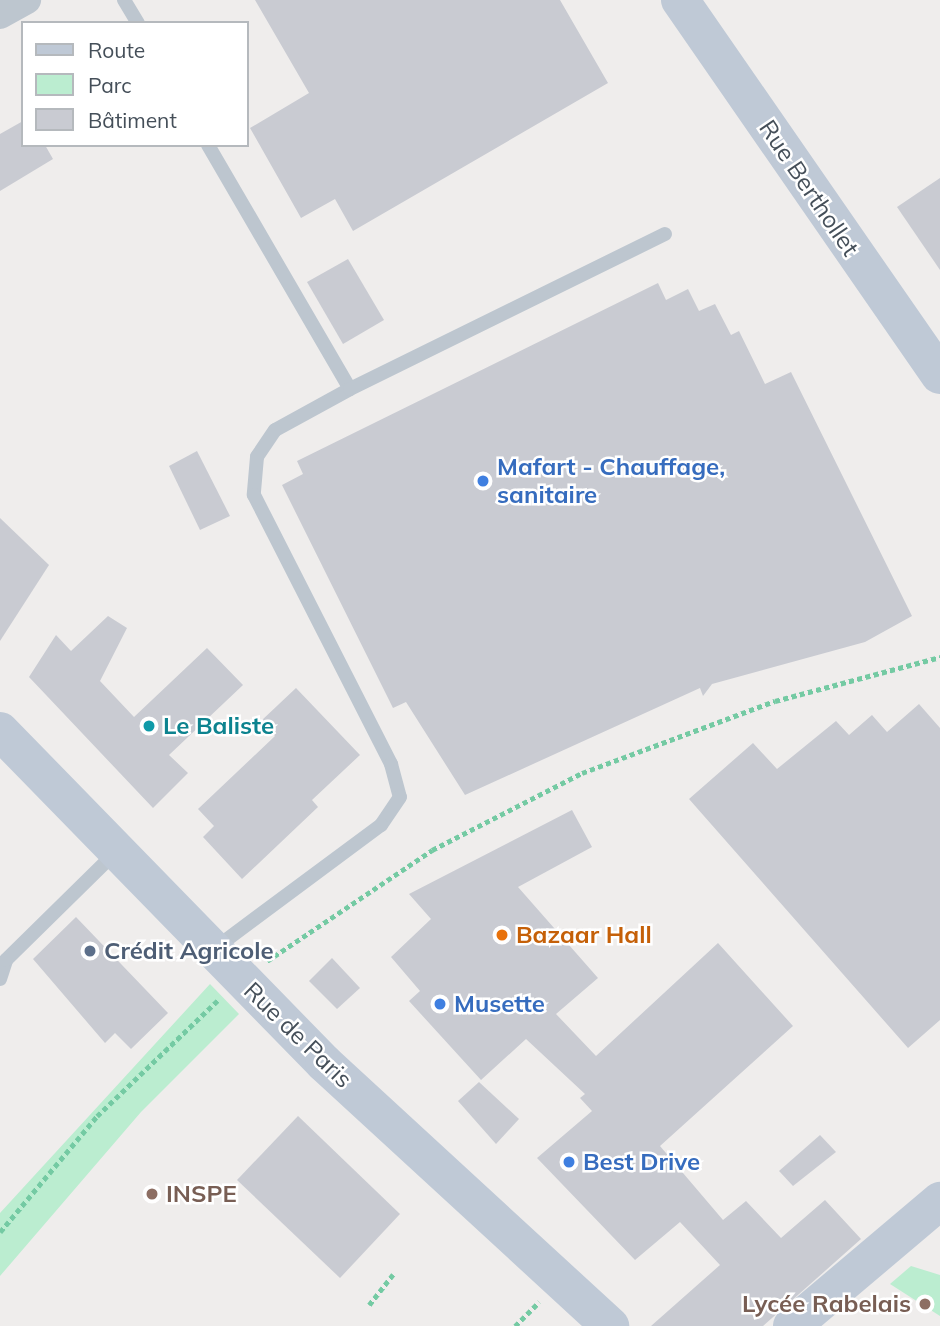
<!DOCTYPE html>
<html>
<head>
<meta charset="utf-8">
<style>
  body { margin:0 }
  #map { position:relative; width:940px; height:1326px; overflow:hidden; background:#efedec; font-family:Mulish,sans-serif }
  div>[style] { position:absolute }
  .green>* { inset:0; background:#bbedd0 }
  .building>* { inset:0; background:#c9cbd2 }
  .path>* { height:4.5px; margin-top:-2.25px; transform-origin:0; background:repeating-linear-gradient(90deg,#74caa3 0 5px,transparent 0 8.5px) }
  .lane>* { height:14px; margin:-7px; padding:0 7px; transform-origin:7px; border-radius:7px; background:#bdc6cf }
  .street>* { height:28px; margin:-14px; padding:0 14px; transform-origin:14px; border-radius:14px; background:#bdc6cf }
  .secondary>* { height:38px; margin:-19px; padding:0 19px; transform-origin:19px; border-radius:19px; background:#bfc9d6 }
  .dots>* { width:19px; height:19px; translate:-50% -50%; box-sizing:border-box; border:4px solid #fff; border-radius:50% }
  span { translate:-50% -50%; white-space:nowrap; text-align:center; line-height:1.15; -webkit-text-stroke:5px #fff; paint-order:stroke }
  .street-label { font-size:24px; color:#454f59 }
  .shop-label { font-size:24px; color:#366cbe; font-weight:700 }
  .left { translate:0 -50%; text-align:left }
  .culture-label { font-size:24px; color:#0d838f; font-weight:700 }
  .food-label { font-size:24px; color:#c56008; font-weight:700 }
  .service-label { font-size:24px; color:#4e5e75; font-weight:700 }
  .education-label { font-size:24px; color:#785e54; font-weight:700 }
  .right { translate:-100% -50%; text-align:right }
  .legend { position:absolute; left:21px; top:21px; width:228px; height:126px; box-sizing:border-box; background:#fff; border:2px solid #b5b9bd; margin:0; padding:9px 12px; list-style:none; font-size:21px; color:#454f59 }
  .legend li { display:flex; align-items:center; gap:14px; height:35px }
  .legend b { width:35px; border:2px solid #b5b9bd }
</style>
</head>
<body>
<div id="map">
  <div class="green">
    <i style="clip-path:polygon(210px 984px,239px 1014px,141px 1112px,0 1276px,0 1213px)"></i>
    <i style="clip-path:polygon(911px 1266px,940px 1275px,940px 1316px,890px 1284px)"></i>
  </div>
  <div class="building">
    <i style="clip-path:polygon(255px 0,560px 0,608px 83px,353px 231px,335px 199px,301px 218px,250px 128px,309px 93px)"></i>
    <i style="clip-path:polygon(23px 121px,23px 145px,45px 145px,53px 159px,0 191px,0 134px)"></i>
    <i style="clip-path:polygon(940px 178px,940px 270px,897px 207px)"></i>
    <i style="clip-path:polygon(348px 259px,384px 320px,343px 344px,307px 282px)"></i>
    <i style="clip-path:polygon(658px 283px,666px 300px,688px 289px,699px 311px,715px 304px,731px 335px,739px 331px,765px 384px,791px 372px,912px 616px,865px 642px,712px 684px,703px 696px,700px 688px,465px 795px,406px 702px,393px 708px,282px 485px,303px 474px,297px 461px)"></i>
    <i style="clip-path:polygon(197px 451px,230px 516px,200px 530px,169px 466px)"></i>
    <i style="clip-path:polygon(0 518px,49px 565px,0 641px)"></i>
    <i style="clip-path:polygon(108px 616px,127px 628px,100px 681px,134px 717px,207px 648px,243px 685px,169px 755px,188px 773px,153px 808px,29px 677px,56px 635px,71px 651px)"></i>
    <i style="clip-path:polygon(296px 688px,360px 755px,312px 800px,318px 807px,242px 879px,203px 837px,214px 826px,198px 809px,275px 736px,261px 721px)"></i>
    <i style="clip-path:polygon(919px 704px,940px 728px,940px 1020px,908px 1048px,689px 799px,753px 743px,777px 769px,836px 721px,849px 735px,872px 715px,887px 732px)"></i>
    <i style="clip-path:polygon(572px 810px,592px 847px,518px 887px,598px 978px,556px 1014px,596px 1056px,718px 943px,793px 1026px,660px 1146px,723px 1220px,746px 1201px,781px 1238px,825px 1200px,861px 1239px,763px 1326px,651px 1326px,720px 1265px,680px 1222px,635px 1260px,537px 1158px,592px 1111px,580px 1098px,585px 1094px,526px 1039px,481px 1080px,409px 1001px,420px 991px,391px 957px,431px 919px,409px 894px)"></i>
    <i style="clip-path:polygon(76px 917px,168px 1013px,131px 1049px,115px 1033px,105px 1043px,33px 959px)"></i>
    <i style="clip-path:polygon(332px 958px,360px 988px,337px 1009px,309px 981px)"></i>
    <i style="clip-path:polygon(479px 1082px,519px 1119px,496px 1144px,458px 1101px)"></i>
    <i style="clip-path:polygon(298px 1116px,400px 1214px,340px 1278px,237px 1180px)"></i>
    <i style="clip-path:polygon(820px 1135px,836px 1152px,793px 1186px,779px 1171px)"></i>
  </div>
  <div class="path">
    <i style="left:267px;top:961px;width:199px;rotate:-33.9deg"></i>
    <i style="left:432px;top:850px;width:169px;rotate:-27.2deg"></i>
    <i style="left:582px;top:773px;width:206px;rotate:-20.5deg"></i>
    <i style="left:775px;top:701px;width:171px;rotate:-14.9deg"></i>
    <i style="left:0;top:1232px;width:151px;rotate:-50.1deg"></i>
    <i style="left:97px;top:1116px;width:169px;rotate:-43.8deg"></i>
    <i style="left:369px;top:1305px;width:39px;rotate:-52deg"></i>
    <i style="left:515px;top:1326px;width:34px;rotate:-45deg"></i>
  </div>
  <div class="lane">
    <i style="left:124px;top:0;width:27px;rotate:59deg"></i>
    <i style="left:208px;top:145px;width:282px;rotate:59.8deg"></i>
    <i style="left:350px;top:389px;width:85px;rotate:151.3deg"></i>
    <i style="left:275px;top:430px;width:32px;rotate:124deg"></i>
    <i style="left:257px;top:457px;width:38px;rotate:95deg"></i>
    <i style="left:254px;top:495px;width:302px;rotate:63deg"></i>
    <i style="left:391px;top:764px;width:34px;rotate:75deg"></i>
    <i style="left:400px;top:797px;width:34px;rotate:124deg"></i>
    <i style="left:381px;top:825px;width:208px;rotate:143.4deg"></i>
    <i style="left:350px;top:389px;width:351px;rotate:-26.2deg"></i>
    <i style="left:0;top:979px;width:20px;rotate:-72deg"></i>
    <i style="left:6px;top:960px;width:154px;rotate:-44.5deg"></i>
  </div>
  <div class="street">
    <i style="left:0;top:15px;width:31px;rotate:-29deg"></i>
  </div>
  <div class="secondary">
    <i style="left:680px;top:0;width:456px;rotate:55.3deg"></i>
    <i style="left:0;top:731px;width:464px;rotate:45.7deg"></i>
    <i style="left:324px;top:1063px;width:389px;rotate:42.6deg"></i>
    <i style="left:792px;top:1326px;width:194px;rotate:-40.2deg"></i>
  </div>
  <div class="dots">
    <i style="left:483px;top:481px;background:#3f7fe0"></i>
    <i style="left:149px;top:726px;background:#0f9aa8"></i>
    <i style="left:502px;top:935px;background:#e8710a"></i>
    <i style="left:90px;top:951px;background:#5c6f8a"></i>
    <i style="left:440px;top:1004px;background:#3f7fe0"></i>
    <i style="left:569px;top:1162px;background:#3f7fe0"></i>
    <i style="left:152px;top:1194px;background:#8d6e63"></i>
    <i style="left:925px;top:1304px;background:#8d6e63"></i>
  </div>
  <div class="street-label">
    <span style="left:809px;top:188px;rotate:56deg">Rue Berthollet</span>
    <span style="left:298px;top:1035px;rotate:44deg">Rue de Paris</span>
  </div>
  <div class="shop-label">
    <span class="left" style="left:497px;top:481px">Mafart - Chauffage,<br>sanitaire</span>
    <span class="left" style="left:454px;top:1004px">Musette</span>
    <span class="left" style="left:583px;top:1162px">Best Drive</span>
  </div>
  <div class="culture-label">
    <span class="left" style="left:163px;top:726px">Le Baliste</span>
  </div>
  <div class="food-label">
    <span class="left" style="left:516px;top:935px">Bazaar Hall</span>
  </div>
  <div class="service-label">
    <span class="left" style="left:104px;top:951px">Crédit Agricole</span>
  </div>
  <div class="education-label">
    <span class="left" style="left:166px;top:1194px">INSPE</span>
    <span class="right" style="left:911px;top:1304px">Lycée Rabelais</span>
  </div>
  <ul class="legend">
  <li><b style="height:9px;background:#bfc9d6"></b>Route</li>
  <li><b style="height:19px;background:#bbedd0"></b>Parc</li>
  <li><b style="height:19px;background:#c9cbd2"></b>Bâtiment</li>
  </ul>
</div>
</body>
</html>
